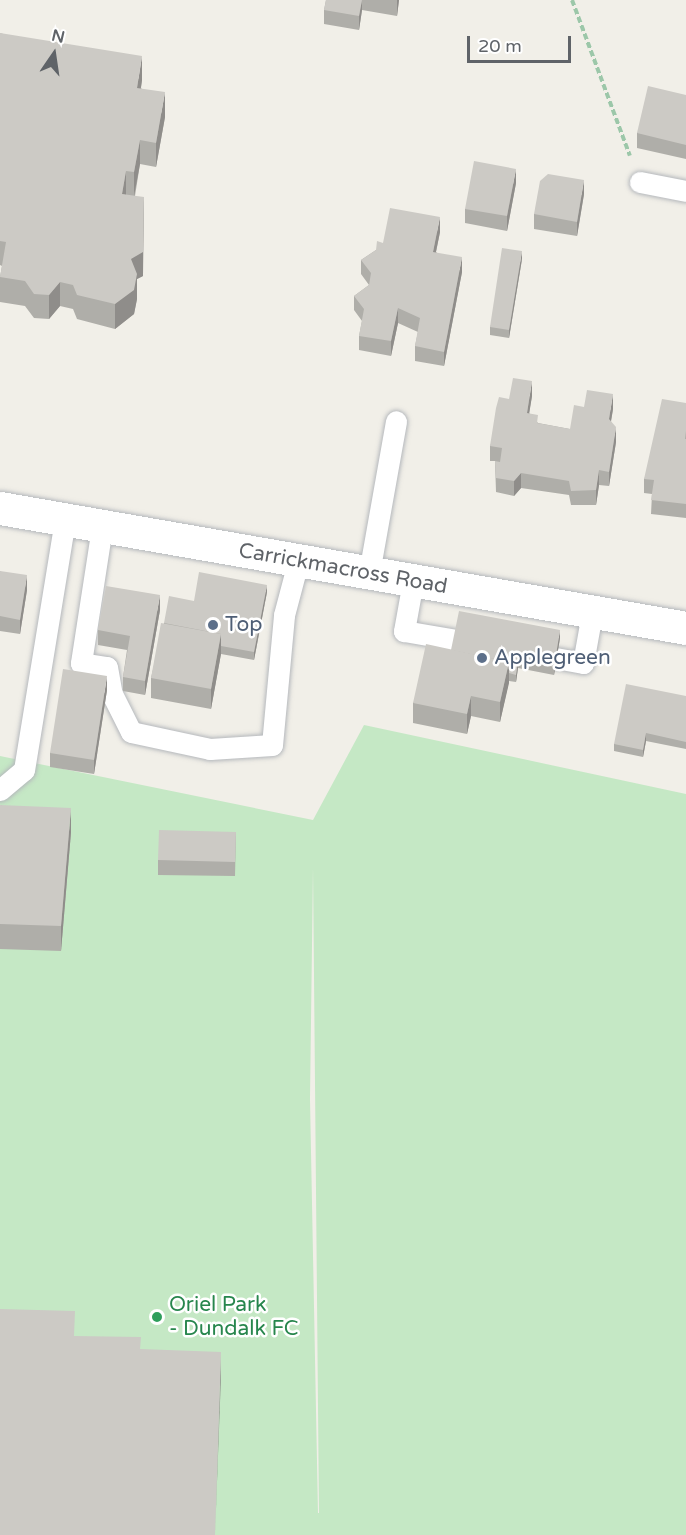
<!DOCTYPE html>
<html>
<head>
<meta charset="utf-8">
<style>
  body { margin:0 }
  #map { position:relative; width:686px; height:1535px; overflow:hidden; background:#f1efe8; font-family:"Varela Round",sans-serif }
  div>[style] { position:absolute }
  .green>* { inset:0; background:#c5e8c5 }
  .path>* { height:4px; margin-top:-2px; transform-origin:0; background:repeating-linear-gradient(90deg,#9cc7a9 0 6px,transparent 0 9px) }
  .roads { filter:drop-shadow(0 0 2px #b5b8bc) drop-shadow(0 0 2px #b5b8bc) }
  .service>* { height:21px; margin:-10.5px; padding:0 10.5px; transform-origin:10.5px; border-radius:10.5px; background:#fff }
  .secondary>* { height:33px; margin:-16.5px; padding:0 16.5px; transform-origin:16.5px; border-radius:16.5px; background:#fff }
  .wall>* { inset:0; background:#afaea9 }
  .shaded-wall>* { inset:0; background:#8f8d8a }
  .building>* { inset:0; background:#cccac5 }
  .dots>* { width:16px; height:16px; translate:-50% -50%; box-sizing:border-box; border:3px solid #fff; border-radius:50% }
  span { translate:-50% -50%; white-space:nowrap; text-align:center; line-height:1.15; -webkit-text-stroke:5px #fff; paint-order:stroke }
  .street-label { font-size:21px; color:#5f6368 }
  .service-label { font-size:21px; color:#4e5e75 }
  .left { translate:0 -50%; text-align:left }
  .leisure-label { font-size:21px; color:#27864d }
  .north { position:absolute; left:24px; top:24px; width:60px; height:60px; -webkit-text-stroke:4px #fff; paint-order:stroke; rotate:13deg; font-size:16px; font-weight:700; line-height:24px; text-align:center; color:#5f6368 }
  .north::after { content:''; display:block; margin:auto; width:21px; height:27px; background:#5f6368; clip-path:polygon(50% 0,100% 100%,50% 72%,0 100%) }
  .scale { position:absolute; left:467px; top:36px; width:104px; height:27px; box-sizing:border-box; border:3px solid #5f6368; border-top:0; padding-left:8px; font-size:18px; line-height:21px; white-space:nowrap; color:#5f6368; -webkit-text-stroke:4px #fff; paint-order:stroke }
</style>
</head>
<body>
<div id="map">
  <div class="green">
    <i style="clip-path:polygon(evenodd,364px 725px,686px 794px,686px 1535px,0 1535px,0 756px,313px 820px,364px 725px,313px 868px,319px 1513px,318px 1513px,310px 1099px,313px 868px)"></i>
  </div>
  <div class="path">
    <i style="left:572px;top:0;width:166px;rotate:69.6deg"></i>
  </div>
  <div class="roads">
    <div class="service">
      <i style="left:640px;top:182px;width:47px;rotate:11.1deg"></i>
      <i style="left:102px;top:527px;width:138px;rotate:98.8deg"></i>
      <i style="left:81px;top:663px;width:26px;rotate:9deg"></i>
      <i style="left:107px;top:667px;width:27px;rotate:80deg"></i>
      <i style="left:112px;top:694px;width:42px;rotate:63.4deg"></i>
      <i style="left:131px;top:732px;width:81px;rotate:12.1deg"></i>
      <i style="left:210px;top:749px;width:62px;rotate:-3.7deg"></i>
      <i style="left:272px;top:745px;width:131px;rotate:-84.7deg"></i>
      <i style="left:284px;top:615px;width:55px;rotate:-75.2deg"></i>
      <i style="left:369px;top:573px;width:154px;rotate:-79.9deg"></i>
      <i style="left:413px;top:581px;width:51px;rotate:100.2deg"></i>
      <i style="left:404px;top:631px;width:76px;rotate:9.8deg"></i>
      <i style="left:528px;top:653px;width:56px;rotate:10.3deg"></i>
      <i style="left:583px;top:663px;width:51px;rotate:-79.8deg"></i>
      <i style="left:0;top:790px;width:31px;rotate:-40deg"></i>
      <i style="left:24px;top:770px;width:253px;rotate:-80.7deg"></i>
    </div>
    <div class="secondary">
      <i style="left:0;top:508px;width:696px;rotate:9.92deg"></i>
    </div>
  </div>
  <div class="wall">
    <i style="clip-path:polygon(326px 0,399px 0,397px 16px,362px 10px,359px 30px,324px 24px,324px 10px)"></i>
    <i style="clip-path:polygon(0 33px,142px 80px,141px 88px,165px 117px,156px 167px,140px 164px,135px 196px,143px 276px,137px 279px,137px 299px,134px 314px,115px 329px,77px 319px,73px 309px,60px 306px,49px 319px,34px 318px,25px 306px,0 302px,0 277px,2px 266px,0 265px)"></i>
    <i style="clip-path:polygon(686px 95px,686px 159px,637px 148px,637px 133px)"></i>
    <i style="clip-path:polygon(516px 183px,507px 231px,465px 223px,465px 209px)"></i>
    <i style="clip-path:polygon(584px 194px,577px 236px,534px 229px,534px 214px)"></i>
    <i style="clip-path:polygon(440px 232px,436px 252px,462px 272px,444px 366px,415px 361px,415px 346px,418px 332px,398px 323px,391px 356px,359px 350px,359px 336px,362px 321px,354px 310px,354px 296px,369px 285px,361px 274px,361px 260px,376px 250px,383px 243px)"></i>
    <i style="clip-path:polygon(522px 259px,509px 338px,490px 335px,490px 327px)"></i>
    <i style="clip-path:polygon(532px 396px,529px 413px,538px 423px,570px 429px,613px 409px,611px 421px,616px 442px,609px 486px,599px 485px,596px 505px,571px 505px,569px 495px,521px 488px,514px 496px,496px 492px,495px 461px,490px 461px,490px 446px,509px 399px)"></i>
    <i style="clip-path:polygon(686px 403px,686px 518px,651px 514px,652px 494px,644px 493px,644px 479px)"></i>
    <i style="clip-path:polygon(0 571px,27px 590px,20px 634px,0 631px)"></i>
    <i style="clip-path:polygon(267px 592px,254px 660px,221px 654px,211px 709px,151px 698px,151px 678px,164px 623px,194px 601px)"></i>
    <i style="clip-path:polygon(160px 610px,145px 695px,123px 691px,123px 677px,127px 650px,98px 645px,98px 630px)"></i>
    <i style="clip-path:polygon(560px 638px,554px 675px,518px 668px,516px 682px,509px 681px,500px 722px,471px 716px,467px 734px,413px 723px,413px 703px,451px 650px)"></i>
    <i style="clip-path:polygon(107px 690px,94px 774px,50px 767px,50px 753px)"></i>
    <i style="clip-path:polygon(686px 696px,686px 749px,646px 741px,643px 757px,614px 751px,614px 744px)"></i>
    <i style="clip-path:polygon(0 805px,71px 832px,61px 951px,0 949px)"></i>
    <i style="clip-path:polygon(236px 832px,235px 876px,158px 875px,158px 860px)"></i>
  </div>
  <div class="shaded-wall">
    <i style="clip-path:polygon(362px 0,362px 10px,359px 30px,359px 16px)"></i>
    <i style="clip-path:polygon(397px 0,399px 0,397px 16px)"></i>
    <i style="clip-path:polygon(142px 56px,142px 80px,137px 112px,137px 88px)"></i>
    <i style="clip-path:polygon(165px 92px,165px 117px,156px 167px,156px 143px)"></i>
    <i style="clip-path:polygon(140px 140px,140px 164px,134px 196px,134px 172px)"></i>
    <i style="clip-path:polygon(516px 169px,516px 183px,507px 231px,507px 216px)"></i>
    <i style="clip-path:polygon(126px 171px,126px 195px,122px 194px)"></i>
    <i style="clip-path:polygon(584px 180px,584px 194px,577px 236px,577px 222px)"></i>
    <i style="clip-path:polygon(144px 197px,143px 276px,137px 279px,137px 299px,134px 314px,115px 329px,115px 304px,131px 259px)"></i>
    <i style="clip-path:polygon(440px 217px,440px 232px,433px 266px,433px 252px)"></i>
    <i style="clip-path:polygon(522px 251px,522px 259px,509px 338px,509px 330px)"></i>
    <i style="clip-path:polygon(462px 257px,462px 272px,444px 366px,444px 352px)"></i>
    <i style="clip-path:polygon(60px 282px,60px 306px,49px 319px,49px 295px)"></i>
    <i style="clip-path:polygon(398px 308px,398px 323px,391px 356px,391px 341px)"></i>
    <i style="clip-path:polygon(532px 381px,532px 396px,527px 427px,527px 413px)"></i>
    <i style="clip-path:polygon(613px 394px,613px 409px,609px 433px,609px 419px)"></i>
    <i style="clip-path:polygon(616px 427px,616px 442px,609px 486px,609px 472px)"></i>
    <i style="clip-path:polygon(599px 470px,599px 485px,596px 505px,596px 490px)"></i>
    <i style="clip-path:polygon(521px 473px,521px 488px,514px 496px,514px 481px)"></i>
    <i style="clip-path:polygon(27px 575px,27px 590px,20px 634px,20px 620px)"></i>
    <i style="clip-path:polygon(267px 585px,267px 592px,254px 660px,254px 652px)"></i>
    <i style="clip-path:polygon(160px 595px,160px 610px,145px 695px,145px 681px)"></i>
    <i style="clip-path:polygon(560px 630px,560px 638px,554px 675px,554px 667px)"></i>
    <i style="clip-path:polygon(221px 634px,221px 654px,211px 709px,211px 689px)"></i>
    <i style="clip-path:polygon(518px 660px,518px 668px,516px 682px,516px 675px)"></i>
    <i style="clip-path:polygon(509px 662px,509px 683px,500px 722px,500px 702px)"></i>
    <i style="clip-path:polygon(107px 676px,107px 690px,94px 774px,94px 760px)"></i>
    <i style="clip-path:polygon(471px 696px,471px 716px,467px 734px,467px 714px)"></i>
    <i style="clip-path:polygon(646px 733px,646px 741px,643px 757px,643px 750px)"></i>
    <i style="clip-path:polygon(71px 808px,71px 832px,61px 951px,61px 926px)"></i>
    <i style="clip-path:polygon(221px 1352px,221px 1376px,215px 1535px)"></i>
  </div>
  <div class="building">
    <i style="clip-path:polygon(326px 0,362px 0,359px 16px,324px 10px)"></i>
    <i style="clip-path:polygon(0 33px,142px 56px,137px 88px,165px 92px,156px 143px,140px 140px,134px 172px,126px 171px,122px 194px,144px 197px,143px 252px,131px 259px,137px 274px,134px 290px,115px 304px,77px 295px,73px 285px,60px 282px,49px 295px,34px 294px,25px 281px,0 277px,6px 242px,0 241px)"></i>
    <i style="clip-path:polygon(648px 86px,686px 95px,686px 145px,637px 133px)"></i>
    <i style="clip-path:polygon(474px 161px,516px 169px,507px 216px,465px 209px)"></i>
    <i style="clip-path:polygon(548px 174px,584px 180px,577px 222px,534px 214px,540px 181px)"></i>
    <i style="clip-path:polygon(390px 208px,440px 217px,433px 252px,462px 257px,444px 352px,415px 346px,420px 318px,398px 308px,391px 341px,359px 336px,364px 309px,354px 296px,369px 285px,371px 273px,361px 260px,376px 250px,377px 241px,383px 243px)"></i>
    <i style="clip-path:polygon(502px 248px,522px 251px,509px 330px,490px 327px)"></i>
    <i style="clip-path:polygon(513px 378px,532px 381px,527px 413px,538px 415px,537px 423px,570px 429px,574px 405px,584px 407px,587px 390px,613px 394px,609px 419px,616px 427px,609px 472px,599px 470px,596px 490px,571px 491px,569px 481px,521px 473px,514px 481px,496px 478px,495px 461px,500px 462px,502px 448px,490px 446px,496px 408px,499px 397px,509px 399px)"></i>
    <i style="clip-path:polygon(662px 399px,686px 403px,686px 431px,685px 439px,686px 439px,686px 504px,651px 500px,654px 480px,644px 479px)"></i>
    <i style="clip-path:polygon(0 571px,27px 575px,20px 620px,0 616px)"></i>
    <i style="clip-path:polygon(199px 572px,267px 585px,254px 652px,221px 646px,221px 634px,164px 623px,169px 596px,194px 601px)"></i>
    <i style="clip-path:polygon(106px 586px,160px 595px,145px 681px,123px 677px,130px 636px,98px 630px)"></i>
    <i style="clip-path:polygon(459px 611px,560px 630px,554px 667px,518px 660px,516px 675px,509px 673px,509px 662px,451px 650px)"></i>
    <i style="clip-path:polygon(161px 623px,221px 634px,211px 689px,151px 678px)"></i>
    <i style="clip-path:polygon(426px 644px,509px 662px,500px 702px,471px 696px,467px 714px,413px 703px)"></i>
    <i style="clip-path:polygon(63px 669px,107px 676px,94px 760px,50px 753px)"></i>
    <i style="clip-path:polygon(626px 684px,686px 696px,686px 742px,646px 733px,643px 750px,614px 744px)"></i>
    <i style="clip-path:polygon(0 805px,71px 808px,61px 926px,0 924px)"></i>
    <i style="clip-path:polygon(159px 830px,236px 832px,235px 862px,158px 860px)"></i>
    <i style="clip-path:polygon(0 1309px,75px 1311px,74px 1336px,141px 1337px,140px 1349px,221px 1352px,215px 1535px,0 1535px)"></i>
  </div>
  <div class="dots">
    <i style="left:213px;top:625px;background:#5c6f8a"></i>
    <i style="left:482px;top:658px;background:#5c6f8a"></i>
    <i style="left:157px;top:1317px;background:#2e9e5b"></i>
  </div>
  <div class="street-label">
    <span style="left:343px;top:569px;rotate:10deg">Carrickmacross Road</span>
  </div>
  <div class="service-label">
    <span class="left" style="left:225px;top:625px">Top</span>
    <span class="left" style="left:494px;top:658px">Applegreen</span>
  </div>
  <div class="leisure-label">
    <span class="left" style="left:169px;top:1317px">Oriel Park<br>- Dundalk FC</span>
  </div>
  <div class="north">N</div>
  <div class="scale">20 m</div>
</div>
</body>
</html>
